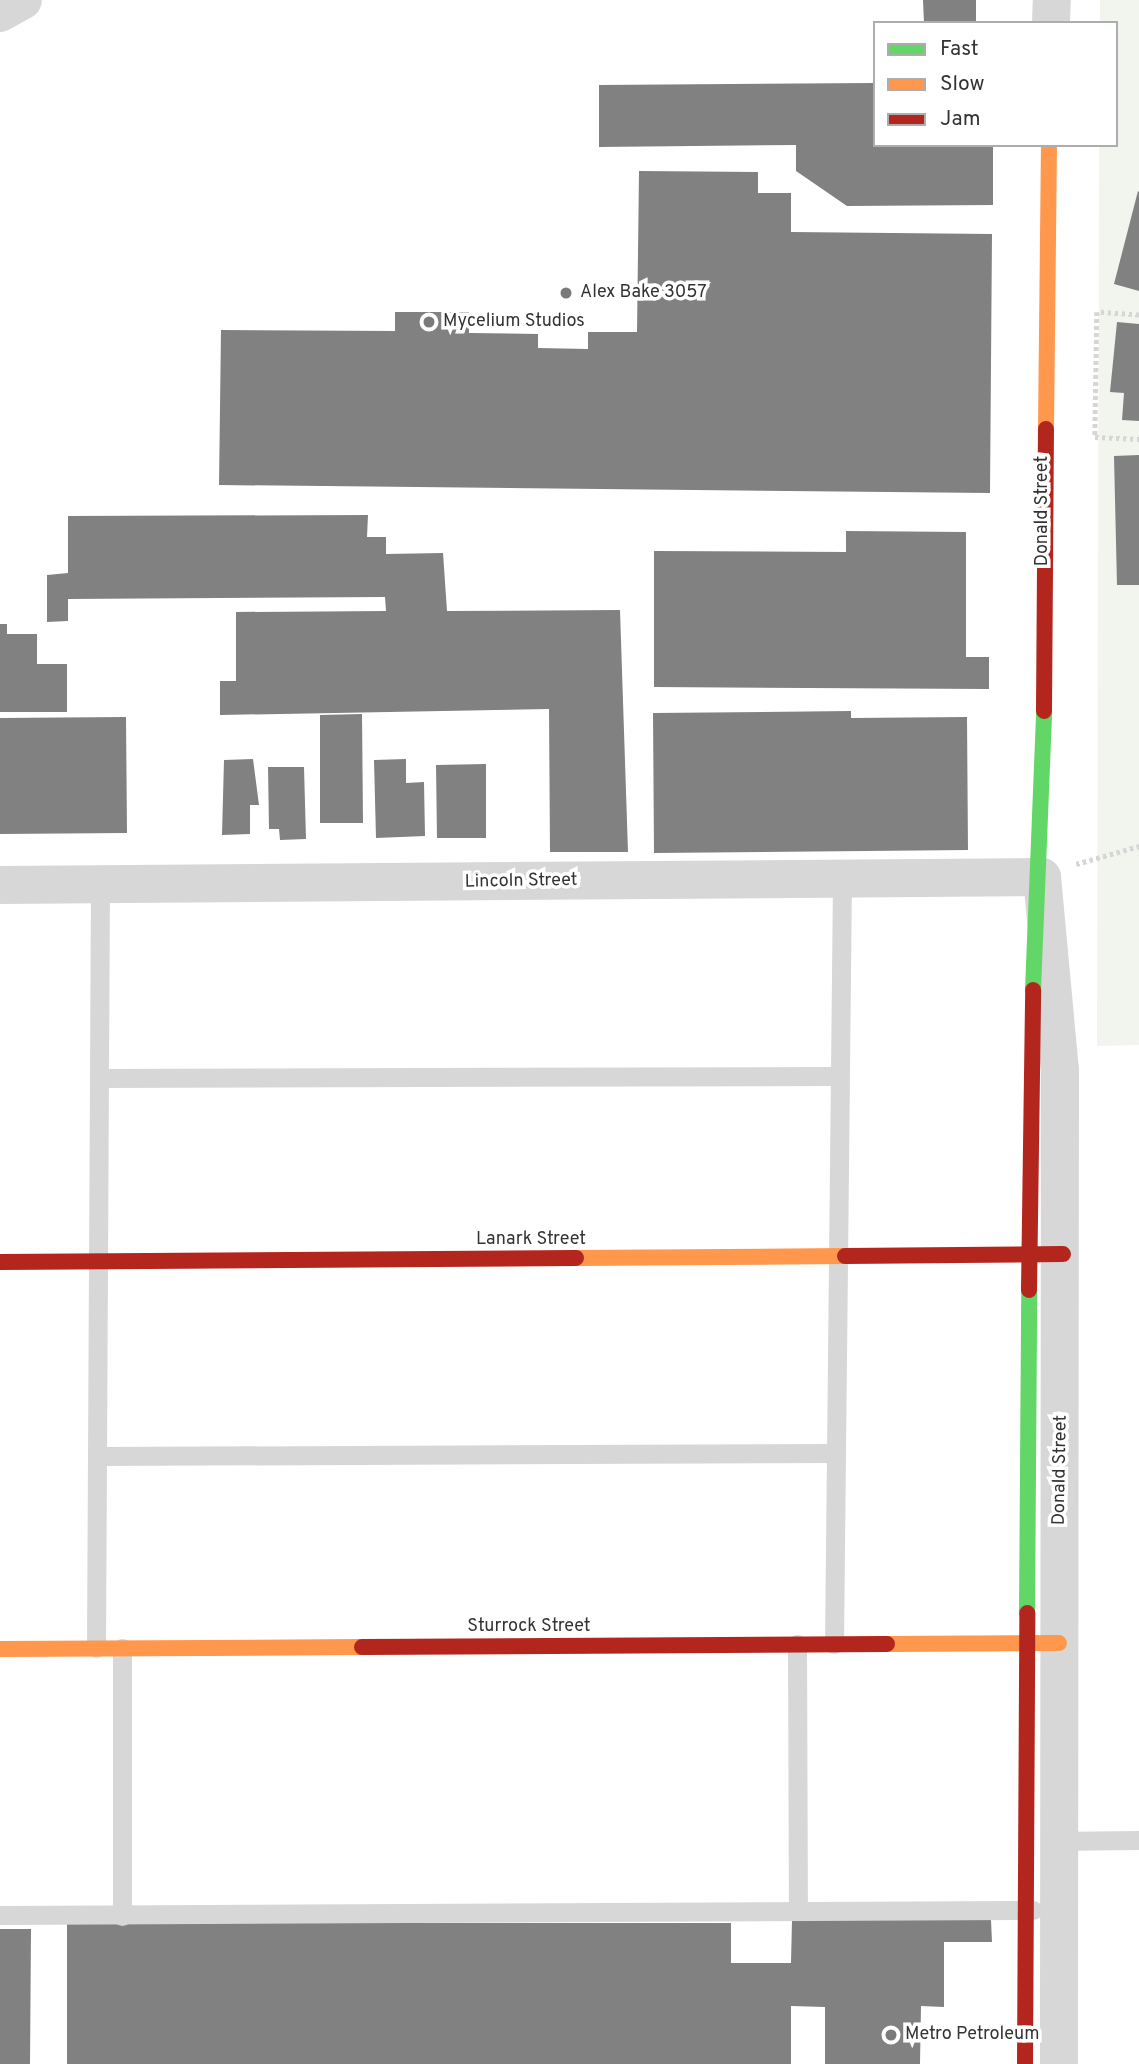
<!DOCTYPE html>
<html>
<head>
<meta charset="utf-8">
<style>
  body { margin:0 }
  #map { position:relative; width:1139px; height:2064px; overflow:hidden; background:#fff; font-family:Overpass,sans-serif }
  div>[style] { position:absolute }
  .green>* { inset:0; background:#f1f5ed }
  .building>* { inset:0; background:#818181 }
  .path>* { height:4.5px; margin-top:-2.25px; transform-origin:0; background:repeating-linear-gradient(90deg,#d6d6d6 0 3.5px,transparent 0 7px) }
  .lane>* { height:19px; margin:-9.5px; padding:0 9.5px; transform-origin:9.5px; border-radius:9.5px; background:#d7d7d7 }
  .street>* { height:38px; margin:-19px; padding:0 19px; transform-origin:19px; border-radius:19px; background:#d7d7d7 }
  .fast>* { height:16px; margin:-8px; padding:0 8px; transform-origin:8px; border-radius:8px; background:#63d668 }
  .slow>* { height:16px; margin:-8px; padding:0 8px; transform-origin:8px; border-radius:8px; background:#ff974d }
  .jam>* { height:16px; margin:-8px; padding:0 8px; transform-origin:8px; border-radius:8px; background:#b3261e }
  .dots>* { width:19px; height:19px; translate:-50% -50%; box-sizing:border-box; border:4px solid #fff; border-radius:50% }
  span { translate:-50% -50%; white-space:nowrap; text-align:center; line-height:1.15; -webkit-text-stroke:7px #fff; paint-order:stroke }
  .poi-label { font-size:18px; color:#333 }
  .left { translate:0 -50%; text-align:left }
  .street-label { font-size:18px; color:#333 }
  .legend { position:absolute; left:873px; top:21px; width:245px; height:126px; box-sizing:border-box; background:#fff; border:2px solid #adadad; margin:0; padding:9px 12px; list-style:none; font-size:21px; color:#333 }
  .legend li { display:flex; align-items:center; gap:14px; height:35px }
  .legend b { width:35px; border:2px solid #adadad }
</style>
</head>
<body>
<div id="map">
  <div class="green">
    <i style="clip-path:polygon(1100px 0,1139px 0,1139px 1045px,1097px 1046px,1099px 145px,1116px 145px,1116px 23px,1100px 23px)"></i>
  </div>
  <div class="building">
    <i style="clip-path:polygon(923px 0,976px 0,976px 23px,924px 23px)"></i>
    <i style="clip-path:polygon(875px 83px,875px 145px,993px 145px,993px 205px,847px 206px,796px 171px,796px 145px,599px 147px,599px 85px)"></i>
    <i style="clip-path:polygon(639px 171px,758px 172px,758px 193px,791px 193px,791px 232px,992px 234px,990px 493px,219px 485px,221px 330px,395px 331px,395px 312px,469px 312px,469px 333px,538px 334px,538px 348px,588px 349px,588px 332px,637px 332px)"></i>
    <i style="clip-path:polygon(1138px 191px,1139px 192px,1139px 291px,1114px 284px)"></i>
    <i style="clip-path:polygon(1117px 322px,1139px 324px,1139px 421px,1122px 420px,1124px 393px,1110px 392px)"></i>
    <i style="clip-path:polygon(1139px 455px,1139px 585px,1117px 585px,1114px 456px)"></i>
    <i style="clip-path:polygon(368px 515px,367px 537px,386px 537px,386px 554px,443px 553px,447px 611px,620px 610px,628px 852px,550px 852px,549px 709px,220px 715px,220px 681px,236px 681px,236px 612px,386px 611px,385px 597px,68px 599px,68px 621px,47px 622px,47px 575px,68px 573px,68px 516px)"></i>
    <i style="clip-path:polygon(846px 531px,966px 532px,966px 657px,989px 657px,989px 689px,654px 687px,654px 551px,846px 552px)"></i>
    <i style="clip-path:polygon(0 624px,7px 624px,7px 634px,37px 634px,37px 664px,67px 664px,67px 712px,0 712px)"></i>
    <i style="clip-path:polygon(851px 711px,851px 718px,967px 717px,968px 850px,654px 853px,653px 713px)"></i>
    <i style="clip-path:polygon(362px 714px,363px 823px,320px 823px,320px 715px)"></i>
    <i style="clip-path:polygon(126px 717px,127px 833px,0 834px,0 718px)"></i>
    <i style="clip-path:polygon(253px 759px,259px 805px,250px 805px,250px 834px,222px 835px,224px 760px)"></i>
    <i style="clip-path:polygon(406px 759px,406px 783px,424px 782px,425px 836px,376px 838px,374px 760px)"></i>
    <i style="clip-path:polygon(486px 764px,486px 838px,437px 838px,436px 765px)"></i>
    <i style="clip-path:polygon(268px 767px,304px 767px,306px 839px,280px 840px,279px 829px,269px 829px)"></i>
    <i style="clip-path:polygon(792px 1920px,991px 1920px,992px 1942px,944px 1942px,944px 2007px,921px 2006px,920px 2064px,825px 2064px,825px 2007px,791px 2006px,791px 2064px,67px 2064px,67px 1923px,731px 1923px,731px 1963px,791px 1963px)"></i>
    <i style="clip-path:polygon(0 1929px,31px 1929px,30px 2064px,0 2064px)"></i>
  </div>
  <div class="path">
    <i style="left:1139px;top:315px;width:42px;rotate:-175.9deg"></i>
    <i style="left:1097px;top:312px;width:125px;rotate:90.9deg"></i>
    <i style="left:1095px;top:437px;width:44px;rotate:2.6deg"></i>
    <i style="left:1076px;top:864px;width:66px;rotate:-15.9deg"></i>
  </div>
  <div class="lane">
    <i style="left:99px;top:1078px;width:739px;rotate:-0.16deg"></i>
    <i style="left:99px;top:1456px;width:737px;rotate:-0.23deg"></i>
    <i style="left:797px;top:1644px;width:266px;rotate:89.8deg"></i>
    <i style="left:834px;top:1644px;width:765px;rotate:-89.4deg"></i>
    <i style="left:96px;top:1648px;width:763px;rotate:-89.7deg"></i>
    <i style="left:1053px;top:1841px;width:86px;rotate:-0.7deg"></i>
    <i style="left:0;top:1915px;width:1033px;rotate:-0.28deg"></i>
    <i style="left:122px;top:1916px;width:268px;rotate:-90deg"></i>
  </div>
  <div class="street">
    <i style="left:0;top:13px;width:26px;rotate:-29deg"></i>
    <i style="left:1051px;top:23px;width:23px;rotate:-88deg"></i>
    <i style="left:0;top:885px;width:1042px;rotate:-0.44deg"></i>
    <i style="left:1042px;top:877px;width:194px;rotate:84.7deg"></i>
    <i style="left:1060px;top:1070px;width:994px;rotate:90.06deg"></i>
  </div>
  <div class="fast">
    <i style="left:1033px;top:990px;width:279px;rotate:-87.7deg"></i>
    <i style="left:1027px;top:1613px;width:323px;rotate:-89.6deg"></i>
  </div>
  <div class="slow">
    <i style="left:1046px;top:429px;width:284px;rotate:-89.4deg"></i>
    <i style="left:576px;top:1258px;width:269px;rotate:-0.4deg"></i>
    <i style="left:887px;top:1644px;width:172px;rotate:-0.3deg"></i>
    <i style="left:0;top:1649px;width:362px;rotate:-0.3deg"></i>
  </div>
  <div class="jam">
    <i style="left:1044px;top:711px;width:282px;rotate:-89.6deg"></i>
    <i style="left:845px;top:1256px;width:218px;rotate:-0.5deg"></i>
    <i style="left:0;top:1262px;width:576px;rotate:-0.4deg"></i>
    <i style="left:1029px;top:1290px;width:300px;rotate:-89.2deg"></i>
    <i style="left:362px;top:1647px;width:525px;rotate:-0.33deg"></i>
    <i style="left:1025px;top:2064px;width:451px;rotate:-89.7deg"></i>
  </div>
  <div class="dots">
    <i style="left:566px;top:293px;background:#7a7a7a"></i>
    <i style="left:429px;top:322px;background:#7a7a7a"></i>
    <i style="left:891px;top:2035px;background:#7a7a7a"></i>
  </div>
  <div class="poi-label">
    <span class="left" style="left:580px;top:293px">Alex Bake 3057</span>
    <span class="left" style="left:443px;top:322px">Mycelium Studios</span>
    <span class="left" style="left:905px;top:2035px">Metro Petroleum</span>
  </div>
  <div class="street-label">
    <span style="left:1043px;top:511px;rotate:-90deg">Donald Street</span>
    <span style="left:521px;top:882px;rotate:-1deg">Lincoln Street</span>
    <span style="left:531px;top:1240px">Lanark Street</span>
    <span style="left:1061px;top:1470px;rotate:-89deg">Donald Street</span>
    <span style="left:529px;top:1627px">Sturrock Street</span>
  </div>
  <ul class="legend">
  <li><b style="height:9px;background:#63d668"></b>Fast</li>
  <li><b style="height:9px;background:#ff974d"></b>Slow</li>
  <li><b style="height:9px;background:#b3261e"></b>Jam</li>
  </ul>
</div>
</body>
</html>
